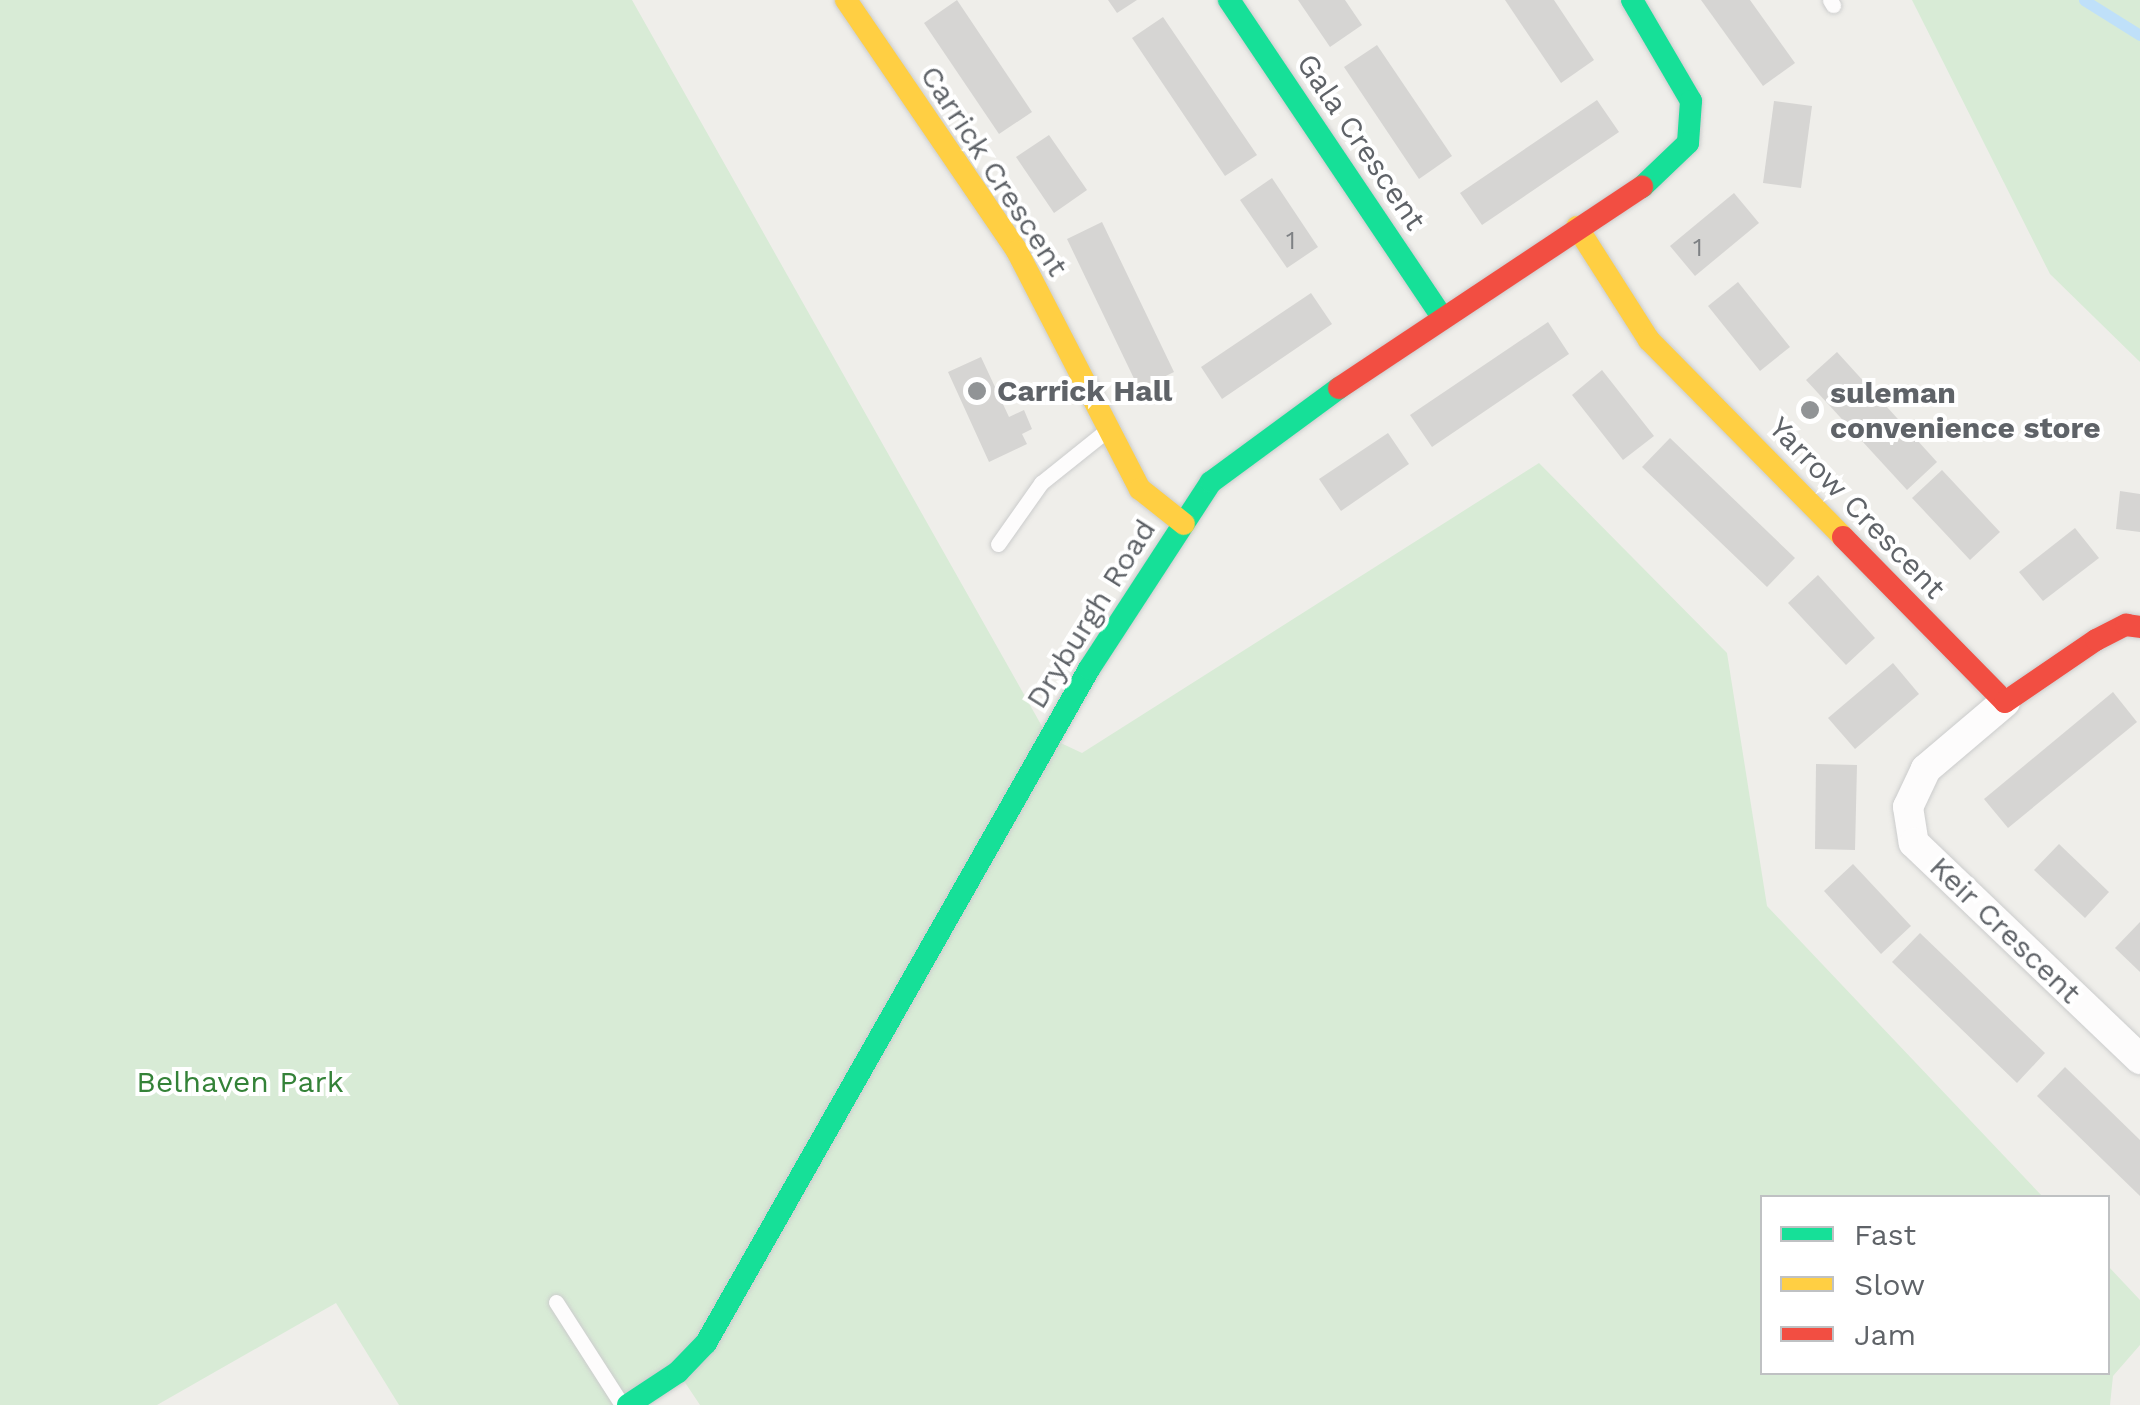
<!DOCTYPE html>
<html>
<head>
<meta charset="utf-8">
<style>
  body { margin:0 }
  #map { position:relative; width:2140px; height:1405px; overflow:hidden; background:#efeeea; font-family:"Work Sans",sans-serif }
  div>[style] { position:absolute }
  .green>* { inset:0; background:#d8ebd6 }
  .stream>* { height:11px; margin:-5.5px; padding:0 5.5px; transform-origin:5.5px; border-radius:5.5px; background:#bfe0f9 }
  .building>* { inset:0; background:#d6d5d3 }
  .roads { filter:drop-shadow(0 0 2px #cbcccc) drop-shadow(0 0 2px #cbcccc) }
  .lane>* { height:15px; margin:-7.5px; padding:0 7.5px; transform-origin:7.5px; border-radius:7.5px; background:#fdfcfc }
  .street>* { height:30px; margin:-15px; padding:0 15px; transform-origin:15px; border-radius:15px; background:#fdfcfc }
  .fast>* { height:22px; margin:-11px; padding:0 11px; transform-origin:11px; border-radius:11px; background:#16e098 }
  .slow>* { height:22px; margin:-11px; padding:0 11px; transform-origin:11px; border-radius:11px; background:#ffcf43 }
  .jam>* { height:22px; margin:-11px; padding:0 11px; transform-origin:11px; border-radius:11px; background:#f24e42 }
  .dots>* { width:28px; height:28px; translate:-50% -50%; box-sizing:border-box; border:5px solid #fff; border-radius:50% }
  span { translate:-50% -50%; white-space:nowrap; text-align:center; line-height:1.15; -webkit-text-stroke:8px #fff; paint-order:stroke }
  .number-label { font-size:25px; color:#7e8184 }
  .number-label span { -webkit-text-stroke-width:0 }
  .street-label { font-size:30px; color:#5f6368 }
  .poi-label { font-size:30px; color:#5f6368; font-weight:700 }
  .left { translate:0 -50%; text-align:left }
  .park-label { font-size:30px; color:#348238 }
  .legend { position:absolute; left:1760px; top:1195px; width:350px; height:180px; box-sizing:border-box; background:#fff; border:2px solid #bfc1c3; margin:0; padding:12px 18px; list-style:none; font-size:30px; color:#5f6368 }
  .legend li { display:flex; align-items:center; gap:20px; height:50px }
  .legend b { width:50px; border:2px solid #bfc1c3 }
</style>
</head>
<body>
<div id="map">
  <div class="green">
    <i style="clip-path:polygon(0 0,632px 0,1048px 737px,1082px 753px,1539px 463px,1727px 653px,1767px 906px,2043px 1197px,1762px 1198px,1762px 1372px,2108px 1372px,2108px 1266px,2140px 1300px,2140px 1345px,2113px 1376px,2110px 1405px,700px 1405px,678px 1372px,628px 1405px,399px 1405px,336px 1303px,157px 1405px,0 1405px)"></i>
    <i style="clip-path:polygon(1912px 0,2140px 0,2140px 362px,2050px 274px)"></i>
  </div>
  <div class="stream">
    <i style="left:2084px;top:0;width:66px;rotate:32deg"></i>
  </div>
  <div class="building">
    <i style="clip-path:polygon(957px 0,1032px 112px,999px 134px,924px 23px)"></i>
    <i style="clip-path:polygon(1108px 0,1137px 0,1117px 13px)"></i>
    <i style="clip-path:polygon(1298px 0,1345px 0,1362px 25px,1330px 47px)"></i>
    <i style="clip-path:polygon(1505px 0,1554px 0,1594px 60px,1561px 83px)"></i>
    <i style="clip-path:polygon(1701px 0,1750px 0,1795px 63px,1763px 86px)"></i>
    <i style="clip-path:polygon(1163px 17px,1257px 155px,1225px 176px,1132px 38px)"></i>
    <i style="clip-path:polygon(1377px 45px,1452px 156px,1419px 179px,1344px 67px)"></i>
    <i style="clip-path:polygon(1597px 100px,1619px 132px,1482px 225px,1460px 193px)"></i>
    <i style="clip-path:polygon(1774px 101px,1812px 106px,1801px 188px,1763px 183px)"></i>
    <i style="clip-path:polygon(1049px 135px,1087px 190px,1054px 213px,1016px 157px)"></i>
    <i style="clip-path:polygon(1272px 178px,1318px 247px,1287px 268px,1240px 200px)"></i>
    <i style="clip-path:polygon(1734px 193px,1759px 223px,1695px 276px,1670px 246px)"></i>
    <i style="clip-path:polygon(1102px 222px,1174px 372px,1139px 389px,1067px 239px)"></i>
    <i style="clip-path:polygon(1738px 282px,1790px 347px,1760px 371px,1708px 306px)"></i>
    <i style="clip-path:polygon(1311px 293px,1332px 324px,1222px 399px,1201px 367px)"></i>
    <i style="clip-path:polygon(1548px 322px,1569px 354px,1432px 447px,1410px 415px)"></i>
    <i style="clip-path:polygon(1837px 352px,1937px 462px,1907px 490px,1806px 380px)"></i>
    <i style="clip-path:polygon(981px 357px,1009px 417px,1024px 410px,1032px 429px,1022px 434px,1027px 444px,989px 462px,948px 372px)"></i>
    <i style="clip-path:polygon(1602px 370px,1654px 436px,1623px 460px,1572px 395px)"></i>
    <i style="clip-path:polygon(1388px 433px,1409px 464px,1341px 511px,1319px 479px)"></i>
    <i style="clip-path:polygon(1670px 438px,1795px 558px,1767px 587px,1642px 467px)"></i>
    <i style="clip-path:polygon(1942px 470px,2000px 532px,1970px 560px,1912px 498px)"></i>
    <i style="clip-path:polygon(2120px 491px,2140px 494px,2140px 532px,2116px 529px)"></i>
    <i style="clip-path:polygon(2075px 528px,2099px 558px,2043px 601px,2019px 572px)"></i>
    <i style="clip-path:polygon(1818px 575px,1875px 638px,1846px 665px,1788px 603px)"></i>
    <i style="clip-path:polygon(1893px 663px,1919px 694px,1855px 749px,1828px 718px)"></i>
    <i style="clip-path:polygon(2113px 692px,2137px 722px,2008px 828px,1984px 799px)"></i>
    <i style="clip-path:polygon(1816px 764px,1857px 765px,1855px 850px,1815px 849px)"></i>
    <i style="clip-path:polygon(2059px 844px,2109px 892px,2085px 918px,2034px 870px)"></i>
    <i style="clip-path:polygon(1853px 864px,1911px 926px,1881px 954px,1824px 891px)"></i>
    <i style="clip-path:polygon(2140px 922px,2140px 972px,2115px 948px)"></i>
    <i style="clip-path:polygon(1920px 933px,2045px 1053px,2017px 1083px,1892px 962px)"></i>
    <i style="clip-path:polygon(2065px 1067px,2140px 1140px,2140px 1196px,2037px 1096px)"></i>
  </div>
  <div class="roads">
    <div class="lane">
      <i style="left:1830px;top:0;width:6px;rotate:59deg"></i>
      <i style="left:998px;top:544px;width:75px;rotate:-54.8deg"></i>
      <i style="left:1041px;top:483px;width:83px;rotate:-38.7deg"></i>
      <i style="left:556px;top:1302px;width:122px;rotate:57.3deg"></i>
    </div>
    <div class="street">
      <i style="left:2005px;top:702px;width:104px;rotate:139.7deg"></i>
      <i style="left:1926px;top:769px;width:42px;rotate:115.3deg"></i>
      <i style="left:1908px;top:807px;width:36px;rotate:81deg"></i>
      <i style="left:1914px;top:843px;width:313px;rotate:43.7deg"></i>
    </div>
    <div class="fast">
      <i style="left:1229px;top:0;width:382px;rotate:56.1deg"></i>
      <i style="left:1632px;top:0;width:117px;rotate:59.7deg"></i>
      <i style="left:1691px;top:101px;width:42px;rotate:94.1deg"></i>
      <i style="left:1688px;top:143px;width:64px;rotate:136.3deg"></i>
      <i style="left:628px;top:1405px;width:60px;rotate:-33.4deg"></i>
      <i style="left:678px;top:1372px;width:40px;rotate:-46deg"></i>
      <i style="left:706px;top:1343px;width:775px;rotate:-60.39deg"></i>
      <i style="left:1089px;top:669px;width:223px;rotate:-56.9deg"></i>
      <i style="left:1211px;top:482px;width:159px;rotate:-36.3deg"></i>
    </div>
    <div class="slow">
      <i style="left:846px;top:0;width:304px;rotate:55.7deg"></i>
      <i style="left:1017px;top:251px;width:268px;rotate:62.7deg"></i>
      <i style="left:1140px;top:489px;width:56px;rotate:38.5deg"></i>
      <i style="left:1577px;top:227px;width:134px;rotate:57.5deg"></i>
      <i style="left:1649px;top:340px;width:276px;rotate:45.4deg"></i>
    </div>
    <div class="jam">
      <i style="left:1339px;top:388px;width:364px;rotate:-33.6deg"></i>
      <i style="left:1843px;top:537px;width:231px;rotate:45.5deg"></i>
      <i style="left:2005px;top:702px;width:110px;rotate:-34.3deg"></i>
      <i style="left:2096px;top:640px;width:34px;rotate:-27deg"></i>
      <i style="left:2126px;top:625px;width:14px;rotate:8deg"></i>
    </div>
  </div>
  <div class="dots">
    <i style="left:977px;top:391px;background:#919496"></i>
    <i style="left:1810px;top:410px;background:#919496"></i>
  </div>
  <div class="number-label">
    <span style="left:1291px;top:241px">1</span>
    <span style="left:1698px;top:248px">1</span>
  </div>
  <div class="street-label">
    <span style="left:1361px;top:142px;rotate:56deg">Gala Crescent</span>
    <span style="left:994px;top:171px;rotate:57deg">Carrick Crescent</span>
    <span style="left:1857px;top:508px;rotate:46deg">Yarrow Crescent</span>
    <span style="left:1091px;top:614px;rotate:-58deg">Dryburgh Road</span>
    <span style="left:2005px;top:930px;rotate:44deg">Keir Crescent</span>
  </div>
  <div class="poi-label">
    <span class="left" style="left:997px;top:391px">Carrick Hall</span>
    <span class="left" style="left:1830px;top:410px">suleman<br>convenience store</span>
  </div>
  <div class="park-label">
    <span style="left:240px;top:1082px">Belhaven Park</span>
  </div>
  <ul class="legend">
  <li><b style="height:12px;background:#16e098"></b>Fast</li>
  <li><b style="height:12px;background:#ffcf43"></b>Slow</li>
  <li><b style="height:12px;background:#f24e42"></b>Jam</li>
  </ul>
</div>
</body>
</html>
